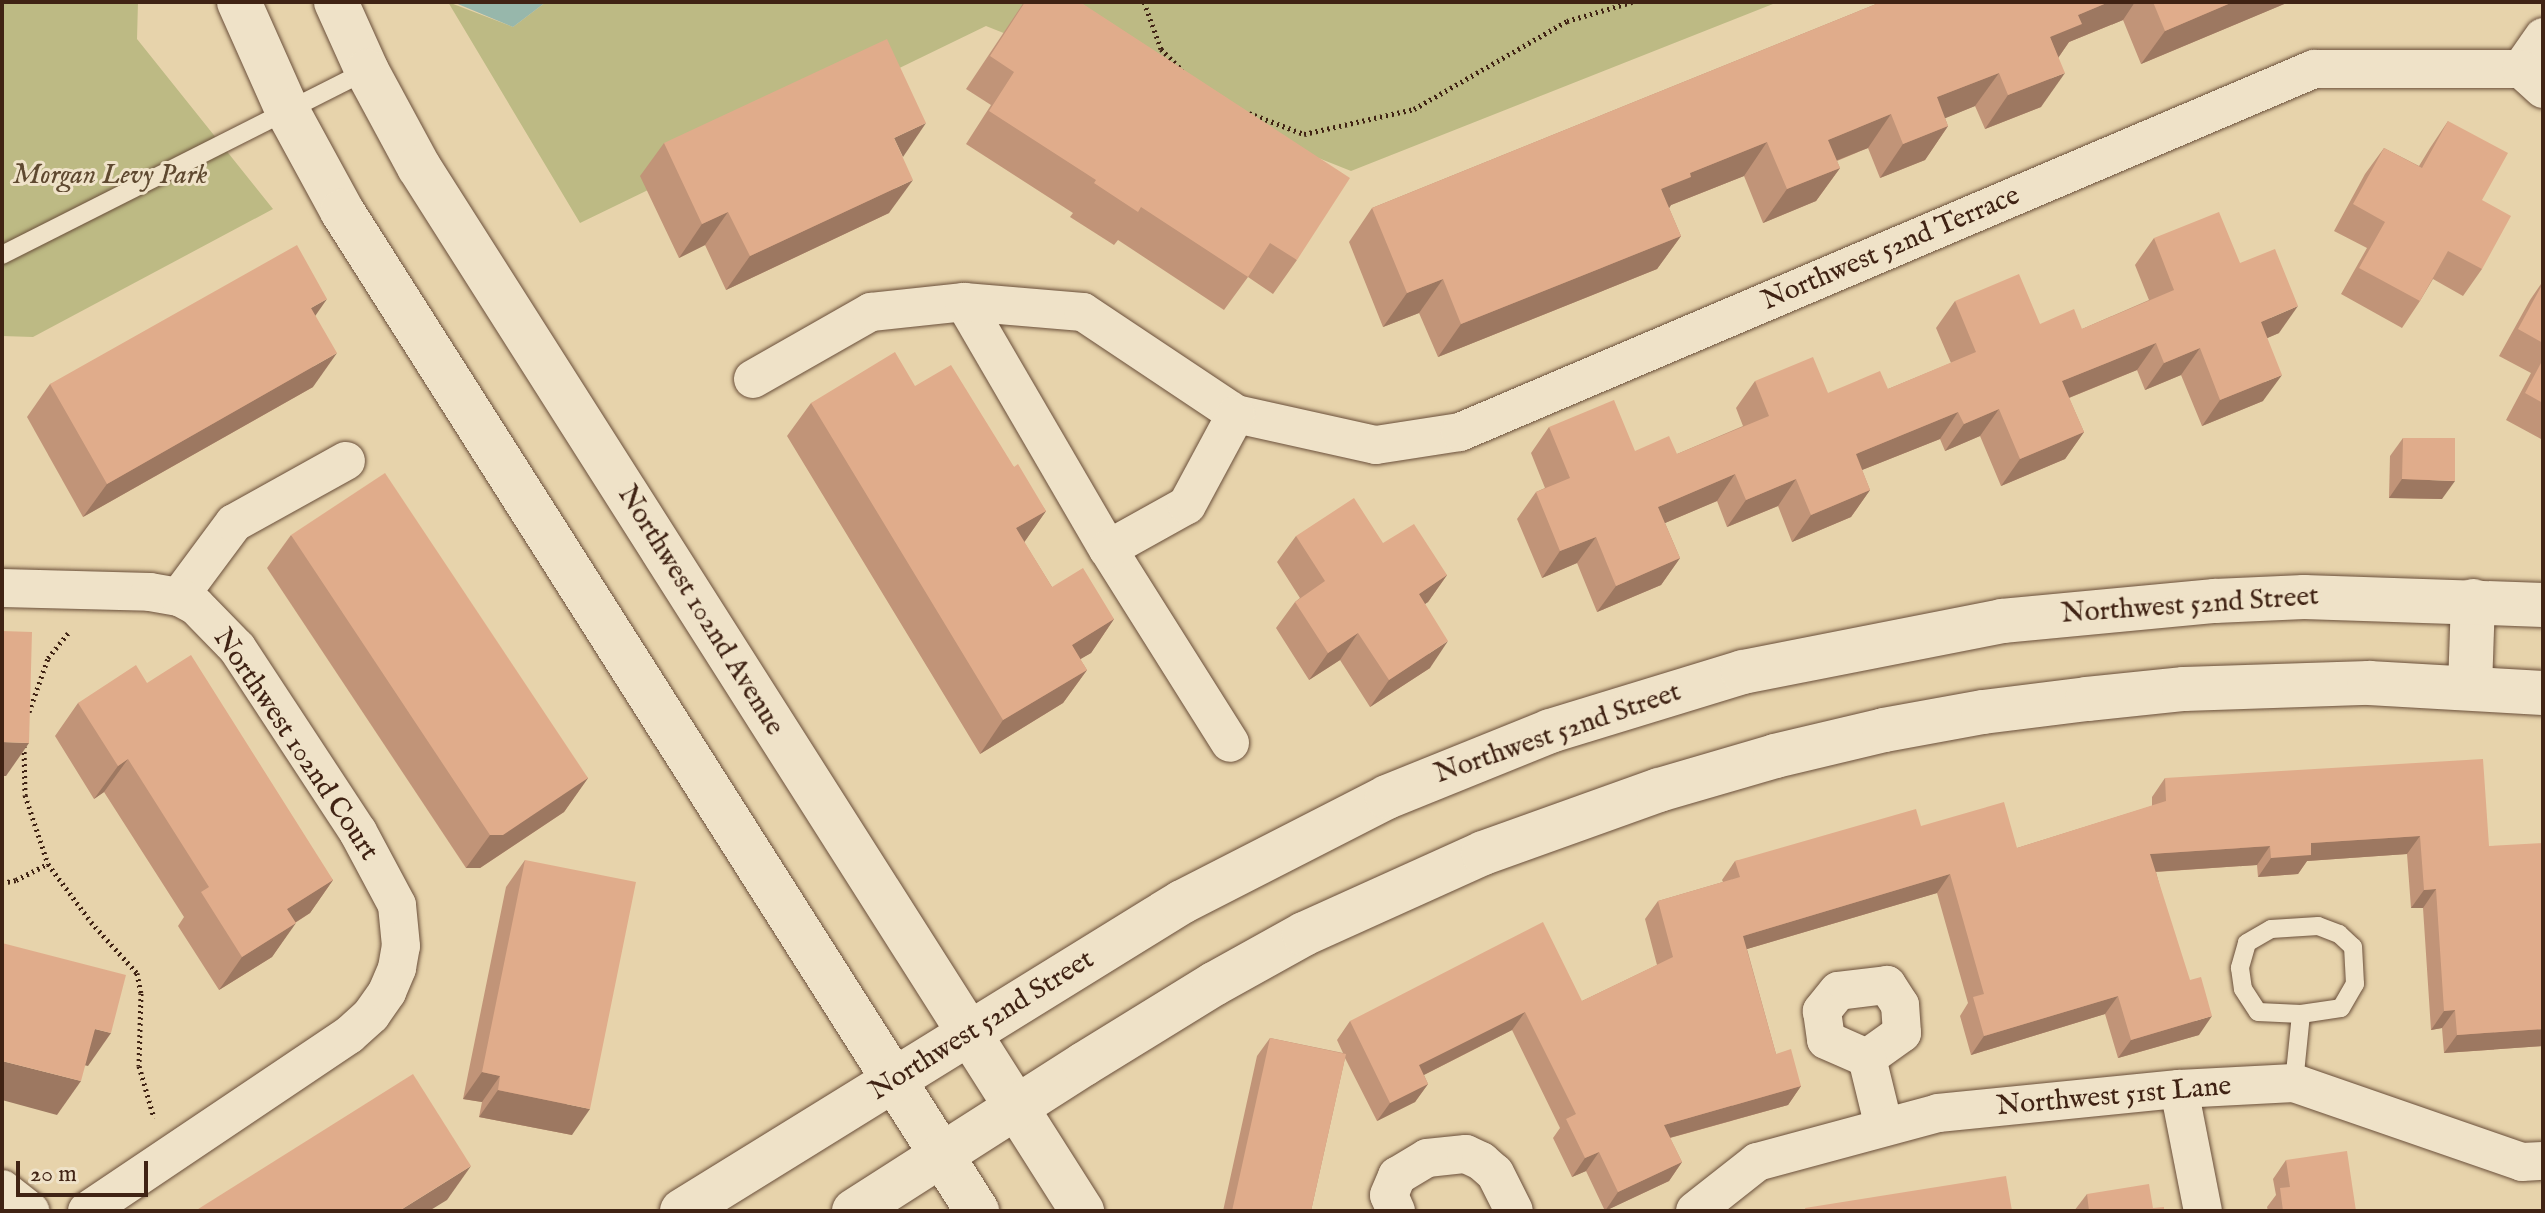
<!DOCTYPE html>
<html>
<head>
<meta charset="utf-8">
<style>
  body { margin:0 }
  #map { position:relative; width:2545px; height:1213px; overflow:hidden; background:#e7d3ab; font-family:"IM FELL English",serif }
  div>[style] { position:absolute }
  .green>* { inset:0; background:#bdba84 }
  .water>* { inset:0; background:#97b7ab }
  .path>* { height:5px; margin-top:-2.5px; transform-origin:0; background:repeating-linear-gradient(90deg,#402314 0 2px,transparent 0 6px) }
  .roads { filter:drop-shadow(0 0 2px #6a4f3a) drop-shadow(0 0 2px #6a4f3a) }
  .service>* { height:18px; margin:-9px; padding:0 9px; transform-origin:9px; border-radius:9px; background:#efe2c8 }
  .minor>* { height:38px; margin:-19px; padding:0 19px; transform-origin:19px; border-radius:19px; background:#efe2c8 }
  .tertiary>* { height:44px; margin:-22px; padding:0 22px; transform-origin:22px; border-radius:22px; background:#efe2c8 }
  .wall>* { inset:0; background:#c19478 }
  .shaded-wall>* { inset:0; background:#9d7861 }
  .building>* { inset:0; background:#e0ac8b }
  span { translate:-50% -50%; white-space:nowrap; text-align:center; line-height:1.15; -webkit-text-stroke:6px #efe2c8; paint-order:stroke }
  .park-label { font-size:28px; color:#5f4930; font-style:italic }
  .street-label { font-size:28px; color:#402314 }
  .frame { position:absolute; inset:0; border:4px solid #402314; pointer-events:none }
  .scale { position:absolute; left:16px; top:1161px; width:132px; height:36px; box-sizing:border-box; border:4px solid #402314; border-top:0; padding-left:10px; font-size:24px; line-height:28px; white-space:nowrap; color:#402314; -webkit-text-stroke:6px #efe2c8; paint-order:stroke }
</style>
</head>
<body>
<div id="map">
  <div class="green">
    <i style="clip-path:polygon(2px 2px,138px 2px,137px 39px,273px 209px,33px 337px,2px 336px)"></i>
    <i style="clip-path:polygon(448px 2px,513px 27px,546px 2px,1778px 2px,1351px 171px,986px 26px,580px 223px)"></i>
  </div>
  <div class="water">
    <i style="clip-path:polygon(453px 2px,546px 2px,513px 27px)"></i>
  </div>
  <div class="path">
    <i style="left:1144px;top:2px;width:50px;rotate:70.1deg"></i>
    <i style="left:1161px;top:49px;width:30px;rotate:45deg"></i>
    <i style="left:1249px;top:113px;width:59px;rotate:20.9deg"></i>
    <i style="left:1304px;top:134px;width:113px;rotate:-12.8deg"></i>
    <i style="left:1414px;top:109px;width:177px;rotate:-29.9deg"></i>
    <i style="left:1567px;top:21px;width:68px;rotate:-16.3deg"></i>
    <i style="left:29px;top:712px;width:57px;rotate:-70.6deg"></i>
    <i style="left:48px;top:658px;width:32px;rotate:-51deg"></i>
    <i style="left:24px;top:746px;width:49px;rotate:88.8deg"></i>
    <i style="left:25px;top:795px;width:73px;rotate:71.6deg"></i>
    <i style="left:48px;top:864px;width:72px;rotate:53.4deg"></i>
    <i style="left:91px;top:922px;width:69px;rotate:48deg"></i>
    <i style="left:137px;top:973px;width:20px;rotate:79deg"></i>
    <i style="left:141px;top:993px;width:73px;rotate:91.6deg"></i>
    <i style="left:139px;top:1066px;width:54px;rotate:73.9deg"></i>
    <i style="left:2px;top:883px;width:14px;rotate:-12deg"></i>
    <i style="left:16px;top:880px;width:36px;rotate:-27deg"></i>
  </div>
  <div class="roads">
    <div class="service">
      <i style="left:2px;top:255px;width:409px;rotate:-26.8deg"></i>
      <i style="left:2294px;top:1083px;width:69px;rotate:-84.2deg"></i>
      <i style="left:2301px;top:1014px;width:40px;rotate:-8.5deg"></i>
      <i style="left:2341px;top:1008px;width:28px;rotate:-60deg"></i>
      <i style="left:2355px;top:984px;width:37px;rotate:-93deg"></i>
      <i style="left:2353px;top:947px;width:19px;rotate:-137deg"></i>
      <i style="left:2339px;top:934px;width:22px;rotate:-159deg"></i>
      <i style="left:2318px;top:926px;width:47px;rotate:176.3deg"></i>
      <i style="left:2271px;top:929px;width:28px;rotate:150deg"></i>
      <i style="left:2247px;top:943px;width:26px;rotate:106deg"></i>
      <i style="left:2240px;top:968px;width:21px;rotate:82deg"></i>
      <i style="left:2243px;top:989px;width:27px;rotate:57deg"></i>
      <i style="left:2258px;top:1012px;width:43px;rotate:2.7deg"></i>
    </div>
    <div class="minor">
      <i style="left:2521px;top:69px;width:39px;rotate:-55deg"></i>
      <i style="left:964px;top:302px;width:286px;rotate:59.8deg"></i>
      <i style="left:1108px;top:549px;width:229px;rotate:57.8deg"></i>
      <i style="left:753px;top:379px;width:136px;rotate:-29.6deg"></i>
      <i style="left:871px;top:312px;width:94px;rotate:-6.1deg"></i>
      <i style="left:964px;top:302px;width:119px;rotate:4.8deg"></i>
      <i style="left:1083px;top:312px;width:184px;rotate:33.7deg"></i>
      <i style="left:1236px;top:414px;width:143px;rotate:12.5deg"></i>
      <i style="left:1376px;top:445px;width:85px;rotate:-8.8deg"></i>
      <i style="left:1460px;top:432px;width:928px;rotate:-23.03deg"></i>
      <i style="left:2314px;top:69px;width:207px"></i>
      <i style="left:2521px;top:69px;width:30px;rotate:42deg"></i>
      <i style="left:1108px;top:549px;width:90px;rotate:-29.1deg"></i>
      <i style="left:1187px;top:505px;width:103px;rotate:-61.7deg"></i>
      <i style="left:2px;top:588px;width:148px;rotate:1.5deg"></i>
      <i style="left:150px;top:592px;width:29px;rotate:10deg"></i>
      <i style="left:179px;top:597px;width:92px;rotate:-53.4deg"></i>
      <i style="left:234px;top:523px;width:128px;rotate:-29deg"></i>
      <i style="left:1867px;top:1058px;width:43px;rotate:-35.5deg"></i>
      <i style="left:1902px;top:1033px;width:28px;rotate:-94deg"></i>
      <i style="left:1900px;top:1005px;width:24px;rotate:-123deg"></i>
      <i style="left:1887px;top:985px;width:49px;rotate:173deg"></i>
      <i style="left:1838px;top:991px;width:26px;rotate:129deg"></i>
      <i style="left:1822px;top:1011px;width:29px;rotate:82deg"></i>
      <i style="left:1826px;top:1040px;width:45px;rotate:23.7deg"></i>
      <i style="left:1867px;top:1058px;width:71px;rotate:76.2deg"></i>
      <i style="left:2179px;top:1089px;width:124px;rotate:78.9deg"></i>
      <i style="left:2px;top:1189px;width:36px;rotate:38deg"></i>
      <i style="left:87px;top:1211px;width:316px;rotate:-33.9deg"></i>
      <i style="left:349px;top:1035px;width:30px;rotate:-42deg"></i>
      <i style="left:371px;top:1015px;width:28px;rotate:-55deg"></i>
      <i style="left:387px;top:992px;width:26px;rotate:-67deg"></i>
      <i style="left:397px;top:968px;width:22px;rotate:-80deg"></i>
      <i style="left:401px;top:946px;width:41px;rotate:-95.6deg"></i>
      <i style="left:397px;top:905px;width:83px;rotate:-118.1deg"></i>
      <i style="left:358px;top:832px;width:220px;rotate:-123.3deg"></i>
      <i style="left:237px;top:648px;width:59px;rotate:-134.3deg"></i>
      <i style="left:196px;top:606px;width:19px;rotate:-152deg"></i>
      <i style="left:1396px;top:1211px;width:17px;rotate:-114deg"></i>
      <i style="left:1389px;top:1195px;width:21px;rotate:-67deg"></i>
      <i style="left:1397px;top:1176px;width:35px;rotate:-31deg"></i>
      <i style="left:1427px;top:1158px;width:39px;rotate:-6deg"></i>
      <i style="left:1466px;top:1154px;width:17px;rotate:25deg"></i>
      <i style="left:1481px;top:1161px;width:18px;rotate:41deg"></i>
      <i style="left:1495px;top:1173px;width:42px;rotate:63.4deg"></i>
      <i style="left:1695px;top:1211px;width:79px;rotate:-38.3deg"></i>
      <i style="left:1757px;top:1162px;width:188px;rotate:-15.1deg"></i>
      <i style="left:1938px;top:1113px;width:242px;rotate:-5.7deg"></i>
      <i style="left:2179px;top:1089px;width:115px;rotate:-3deg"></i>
      <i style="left:2294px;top:1083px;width:241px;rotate:19.1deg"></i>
      <i style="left:2522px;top:1162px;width:21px;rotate:-3deg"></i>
    </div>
    <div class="tertiary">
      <i style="left:239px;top:2px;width:118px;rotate:66deg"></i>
      <i style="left:287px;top:110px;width:115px;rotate:61.4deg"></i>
      <i style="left:342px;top:211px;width:1185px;rotate:57.58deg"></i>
      <i style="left:336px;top:2px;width:76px;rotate:65.8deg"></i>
      <i style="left:367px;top:71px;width:109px;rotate:61.6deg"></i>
      <i style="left:419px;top:167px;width:1237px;rotate:57.58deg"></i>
      <i style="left:2470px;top:687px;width:86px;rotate:-88deg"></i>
      <i style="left:682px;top:1211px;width:588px;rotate:-31.72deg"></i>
      <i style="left:1182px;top:902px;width:230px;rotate:-27.1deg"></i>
      <i style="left:1387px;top:797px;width:176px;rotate:-22deg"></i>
      <i style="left:1550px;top:731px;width:202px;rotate:-17deg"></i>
      <i style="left:1743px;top:672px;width:264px;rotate:-11.1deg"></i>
      <i style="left:2002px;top:621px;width:214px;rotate:-5.4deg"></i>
      <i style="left:2215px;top:601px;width:89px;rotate:-2.6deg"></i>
      <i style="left:2304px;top:597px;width:239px;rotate:1.9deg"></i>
      <i style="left:854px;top:1211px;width:273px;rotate:-32.6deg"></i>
      <i style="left:1084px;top:1064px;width:153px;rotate:-31.6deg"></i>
      <i style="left:1214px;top:984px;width:103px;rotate:-29.1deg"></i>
      <i style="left:1304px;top:934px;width:196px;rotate:-24.3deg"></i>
      <i style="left:1483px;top:853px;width:187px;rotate:-19.7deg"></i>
      <i style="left:1659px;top:790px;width:121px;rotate:-16.3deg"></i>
      <i style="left:1775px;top:756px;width:112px;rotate:-13.4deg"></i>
      <i style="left:1884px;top:730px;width:101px;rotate:-10.3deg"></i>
      <i style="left:1983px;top:712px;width:105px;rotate:-7.1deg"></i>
      <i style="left:2087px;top:699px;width:98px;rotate:-5.9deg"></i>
      <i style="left:2184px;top:689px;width:185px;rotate:-1.9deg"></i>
      <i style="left:2369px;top:683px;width:174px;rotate:3.3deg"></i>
    </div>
  </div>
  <div class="wall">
    <i style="clip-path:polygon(1024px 2px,1080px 2px,1297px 260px,1273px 294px,1248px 277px,1224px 310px,1118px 240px,1114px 245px,1070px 217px,1073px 213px,966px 144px,991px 105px,966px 89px)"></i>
    <i style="clip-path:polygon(1881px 2px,2289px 2px,2141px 64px,2123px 20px,2069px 42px,2058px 58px,2041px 107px,1985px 129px,1975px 106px,1945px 118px,1948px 126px,1925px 160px,1880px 178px,1868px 148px,1837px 161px,1840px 168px,1816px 201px,1763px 223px,1744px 176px,1671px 205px,1669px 208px,1681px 236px,1657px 269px,1438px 357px,1419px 313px,1383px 327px,1349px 242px,1372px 208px)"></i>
    <i style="clip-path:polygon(2448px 121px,2482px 200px,2482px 269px,2463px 296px,2433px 279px,2420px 301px,2402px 328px,2341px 294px,2367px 248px,2334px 231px,2365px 174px,2384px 148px,2419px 166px,2430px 148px)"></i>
    <i style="clip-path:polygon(664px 143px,902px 157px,889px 213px,726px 290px,705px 245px,679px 258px,640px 176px)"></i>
    <i style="clip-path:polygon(2154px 238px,2240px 263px,2279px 333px,2267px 338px,2263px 401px,2202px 426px,2181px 375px,2145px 390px,2137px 370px,2069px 398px,2084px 432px,2065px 459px,2001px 486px,1980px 436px,1945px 451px,1940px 439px,1862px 470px,1870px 490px,1851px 517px,1792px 542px,1778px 506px,1727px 527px,1717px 501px,1665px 523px,1680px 558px,1661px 585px,1597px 612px,1577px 563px,1542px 578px,1517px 519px,1536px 492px,1545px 488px,1531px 453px,1549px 427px,1635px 451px,1677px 454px,1743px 426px,1736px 408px,1755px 381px,1828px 393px,1888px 389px,1951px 363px,1936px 328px,1955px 301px,2040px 324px,2082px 329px,2149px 300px,2135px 265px)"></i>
    <i style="clip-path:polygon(2543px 281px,2543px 440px,2506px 420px,2531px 373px,2499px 356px,2530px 300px)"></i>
    <i style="clip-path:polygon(315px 316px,313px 387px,83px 517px,27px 417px,50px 384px)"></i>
    <i style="clip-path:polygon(915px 386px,1014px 467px,1046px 511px,1024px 542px,1052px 587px,1114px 619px,1091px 653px,1080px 659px,1087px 670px,1063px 703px,980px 754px,787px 436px,811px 403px)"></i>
    <i style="clip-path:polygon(2403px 438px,2442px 499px,2389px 498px,2390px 456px)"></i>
    <i style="clip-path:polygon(291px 535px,588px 778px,564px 812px,480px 868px,466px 868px,267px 568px)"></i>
    <i style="clip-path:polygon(1296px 536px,1383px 543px,1447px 575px,1428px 602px,1425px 604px,1430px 668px,1370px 707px,1340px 660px,1309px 680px,1276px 628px,1295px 602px,1300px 598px,1277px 562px)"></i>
    <i style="clip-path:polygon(147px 683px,333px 880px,310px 913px,295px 923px,272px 957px,219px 990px,178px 926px,184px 917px,104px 792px,94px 799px,55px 736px,78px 703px)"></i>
    <i style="clip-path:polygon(2165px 778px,2489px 846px,2543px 1046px,2444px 1053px,2442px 1028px,2431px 1030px,2423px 908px,2411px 908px,2407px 854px,2307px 861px,2298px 874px,2258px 877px,2257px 865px,2156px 872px,2199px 1035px,2118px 1058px,2105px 1014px,1971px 1055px,1960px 1016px,1968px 1003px,1937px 893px,1747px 949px,1776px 1054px,1801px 1086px,1788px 1105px,1670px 1138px,1682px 1162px,1669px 1181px,1605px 1211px,1586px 1171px,1572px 1177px,1553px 1138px,1560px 1128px,1512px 1030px,1424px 1075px,1428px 1084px,1415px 1102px,1377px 1121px,1345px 1058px,1311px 1211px,1223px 1211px,1257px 1056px,1270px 1038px,1343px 1053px,1337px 1040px,1350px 1021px,1582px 1001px,1657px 965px,1645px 919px,1658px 901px,1723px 882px,1722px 880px,1735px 861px,1921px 826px,2017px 848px,2152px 806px,2152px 797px)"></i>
    <i style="clip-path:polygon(525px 860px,572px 1135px,479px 1117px,482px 1102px,463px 1099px,506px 887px)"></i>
    <i style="clip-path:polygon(2286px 1160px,2356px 1211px,2268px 1211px,2267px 1207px,2276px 1195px,2273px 1179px)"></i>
    <i style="clip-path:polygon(2087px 1194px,2153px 1208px,2164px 1211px,2074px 1211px)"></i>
  </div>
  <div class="shaded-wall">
    <i style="clip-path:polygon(2109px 2px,2135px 2px,2123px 20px,2069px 42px,2058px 58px,2050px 37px,2078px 15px)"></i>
    <i style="clip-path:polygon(2233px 2px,2289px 2px,2141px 64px,2165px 31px)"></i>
    <i style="clip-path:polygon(1999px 73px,1975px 106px,1914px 131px,1937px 97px)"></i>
    <i style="clip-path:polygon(2065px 73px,2041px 107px,1985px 129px,2008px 95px)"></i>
    <i style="clip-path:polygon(1891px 114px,1868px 148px,1805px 173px,1828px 140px)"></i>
    <i style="clip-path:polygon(926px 123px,903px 157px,894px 138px)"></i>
    <i style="clip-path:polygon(1948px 126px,1925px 160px,1880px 178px,1903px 144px)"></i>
    <i style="clip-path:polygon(1767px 142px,1744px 176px,1671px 205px,1668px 210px,1661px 189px,1690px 173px)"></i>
    <i style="clip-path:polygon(1840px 168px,1816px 201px,1763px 223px,1787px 189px)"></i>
    <i style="clip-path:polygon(913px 180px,889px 213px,726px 290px,750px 256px)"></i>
    <i style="clip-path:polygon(728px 212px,705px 245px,679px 258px,702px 224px)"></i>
    <i style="clip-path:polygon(1681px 236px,1657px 269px,1438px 357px,1461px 324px)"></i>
    <i style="clip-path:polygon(1443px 279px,1419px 313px,1383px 327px,1407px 293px)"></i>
    <i style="clip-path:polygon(327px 299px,304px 332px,311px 308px)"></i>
    <i style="clip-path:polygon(2298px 306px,2279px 333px,2242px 349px,2261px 322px)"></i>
    <i style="clip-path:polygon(2156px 343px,2137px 370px,2044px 408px,2062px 381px)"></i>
    <i style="clip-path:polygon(2200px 348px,2181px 375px,2145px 390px,2164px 363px)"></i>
    <i style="clip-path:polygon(337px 353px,313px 387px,83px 517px,107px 484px)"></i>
    <i style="clip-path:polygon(2282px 375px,2263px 401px,2202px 426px,2220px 400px)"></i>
    <i style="clip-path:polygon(1999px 409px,1980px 436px,1945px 451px,1964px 424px)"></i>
    <i style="clip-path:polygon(1958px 412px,1940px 439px,1837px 480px,1856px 454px)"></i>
    <i style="clip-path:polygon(2084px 432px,2065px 459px,2001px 486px,2020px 459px)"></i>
    <i style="clip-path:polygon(1735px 474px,1717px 501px,1639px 534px,1658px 507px)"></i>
    <i style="clip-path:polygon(1796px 479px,1778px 506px,1727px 527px,1746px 500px)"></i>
    <i style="clip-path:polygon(2402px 479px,2455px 481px,2442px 499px,2389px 498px)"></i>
    <i style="clip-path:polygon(1870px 490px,1851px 517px,1792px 542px,1811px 515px)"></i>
    <i style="clip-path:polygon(1046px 511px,1023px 544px,1016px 528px)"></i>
    <i style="clip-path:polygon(1596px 537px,1577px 563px,1542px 578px,1560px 551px)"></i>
    <i style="clip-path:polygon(1680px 558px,1661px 585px,1597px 612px,1616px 586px)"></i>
    <i style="clip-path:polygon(1447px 575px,1428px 602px,1400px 620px,1419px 594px)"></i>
    <i style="clip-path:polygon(1114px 619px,1091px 653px,1048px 678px,1072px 645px)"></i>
    <i style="clip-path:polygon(1358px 633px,1340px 660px,1309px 680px,1328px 653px)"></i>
    <i style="clip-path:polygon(1448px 641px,1430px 668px,1370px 707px,1389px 680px)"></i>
    <i style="clip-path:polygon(1087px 670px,1063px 703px,980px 754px,1003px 720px)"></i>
    <i style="clip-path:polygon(2px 742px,29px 743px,6px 776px,2px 776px)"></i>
    <i style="clip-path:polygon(128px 759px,104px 792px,94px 799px,118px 766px)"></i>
    <i style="clip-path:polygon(588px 778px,564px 812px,480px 868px,466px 868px,490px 835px)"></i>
    <i style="clip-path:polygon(2420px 836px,2407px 854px,2307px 861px,2298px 874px,2258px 877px,2271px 858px,2311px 843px)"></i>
    <i style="clip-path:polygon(2270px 846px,2257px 865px,2137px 873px,2150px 854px)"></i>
    <i style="clip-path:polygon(1950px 874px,1937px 893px,1730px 954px,1743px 936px)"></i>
    <i style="clip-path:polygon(333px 880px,310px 913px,263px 943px,287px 909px)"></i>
    <i style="clip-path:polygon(2436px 889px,2423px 908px,2411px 908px,2424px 890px)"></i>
    <i style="clip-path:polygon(296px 923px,272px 957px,219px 990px,242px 957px)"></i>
    <i style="clip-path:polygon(2118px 996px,2105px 1014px,1971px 1055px,1984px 1036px)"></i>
    <i style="clip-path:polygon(2455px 1010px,2442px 1028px,2431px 1030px,2444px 1011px)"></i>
    <i style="clip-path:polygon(1525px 1012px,1512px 1030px,1406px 1084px,1419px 1065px)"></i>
    <i style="clip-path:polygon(2212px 1016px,2199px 1035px,2118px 1058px,2131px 1040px)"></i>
    <i style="clip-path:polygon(95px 1029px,111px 1033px,88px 1066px,71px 1062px)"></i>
    <i style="clip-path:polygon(2543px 1029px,2543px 1046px,2444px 1053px,2457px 1035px)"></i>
    <i style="clip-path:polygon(2px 1061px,81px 1081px,57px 1115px,2px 1100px)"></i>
    <i style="clip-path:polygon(482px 1072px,500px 1076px,482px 1102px,463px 1099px)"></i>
    <i style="clip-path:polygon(1428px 1084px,1415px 1102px,1377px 1121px,1390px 1103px)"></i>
    <i style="clip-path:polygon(1801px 1086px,1788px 1105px,1651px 1143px,1664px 1125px)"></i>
    <i style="clip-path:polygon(498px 1090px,590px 1109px,572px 1135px,479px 1117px)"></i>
    <i style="clip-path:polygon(1599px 1152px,1586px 1171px,1572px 1177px,1585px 1158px)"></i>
    <i style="clip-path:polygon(1682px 1162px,1669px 1181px,1605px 1211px,1618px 1192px)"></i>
    <i style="clip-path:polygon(471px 1166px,447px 1200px,429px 1211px,399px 1211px)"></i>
  </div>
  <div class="building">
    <i style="clip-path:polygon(1025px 2px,1080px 2px,1350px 178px,1297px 260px,1270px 243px,1248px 277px,1141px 207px,1138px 212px,1094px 183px,1096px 180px,989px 111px,1014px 72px,990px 56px)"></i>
    <i style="clip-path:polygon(1881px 2px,2109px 2px,2078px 15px,2082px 24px,2050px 37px,2065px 73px,2008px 95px,1999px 73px,1937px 97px,1948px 126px,1903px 144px,1891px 114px,1828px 140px,1840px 168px,1787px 189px,1767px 142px,1690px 173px,1691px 177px,1661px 189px,1681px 236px,1461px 324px,1443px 279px,1407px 293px,1372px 208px)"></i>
    <i style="clip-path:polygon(2153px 2px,2233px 2px,2165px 31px)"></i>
    <i style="clip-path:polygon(887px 39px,926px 123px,894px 138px,913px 180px,750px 256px,728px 212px,702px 224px,664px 143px)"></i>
    <i style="clip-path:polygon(2448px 121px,2508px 153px,2482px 200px,2511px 216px,2482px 269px,2448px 251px,2420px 301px,2359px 268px,2385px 222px,2353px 204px,2384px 148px,2422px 168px)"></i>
    <i style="clip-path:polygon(2219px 212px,2240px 263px,2275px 249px,2298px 306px,2261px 322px,2282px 375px,2220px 400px,2200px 348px,2164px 363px,2156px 343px,2062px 381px,2084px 432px,2020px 459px,1999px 409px,1964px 424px,1958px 412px,1856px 454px,1870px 490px,1811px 515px,1796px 479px,1746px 500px,1735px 474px,1658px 507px,1680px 558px,1616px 586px,1596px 537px,1560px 551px,1536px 492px,1570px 478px,1549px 427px,1614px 400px,1635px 451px,1669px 436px,1677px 454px,1769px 416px,1755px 381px,1813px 357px,1828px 393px,1880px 371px,1888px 389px,1976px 352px,1955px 301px,2019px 274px,2040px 324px,2074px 309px,2082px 329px,2174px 290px,2154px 238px)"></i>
    <i style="clip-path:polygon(297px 245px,327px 299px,311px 308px,337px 353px,107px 484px,50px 384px)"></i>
    <i style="clip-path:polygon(2543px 283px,2543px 343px,2518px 329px)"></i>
    <i style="clip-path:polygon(895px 352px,915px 386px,951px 365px,1014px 467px,1018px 464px,1046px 511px,1016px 528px,1052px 587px,1083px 568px,1114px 619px,1072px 645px,1087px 670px,1003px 720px,811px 403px)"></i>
    <i style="clip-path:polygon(2543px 359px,2543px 403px,2525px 393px)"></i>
    <i style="clip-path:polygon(2403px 438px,2455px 438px,2455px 481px,2402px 479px)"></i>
    <i style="clip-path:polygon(385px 473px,588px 778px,503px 835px,490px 835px,291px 535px)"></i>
    <i style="clip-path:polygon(1354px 498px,1383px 543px,1414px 524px,1447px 575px,1419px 594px,1448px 641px,1389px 680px,1358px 633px,1328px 653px,1295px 602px,1325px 581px,1296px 536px)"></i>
    <i style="clip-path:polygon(2px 631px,32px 632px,29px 743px,2px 742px)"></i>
    <i style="clip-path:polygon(191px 655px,333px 880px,287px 909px,296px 923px,242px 957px,201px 892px,209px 887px,128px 759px,118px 766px,78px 703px,136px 665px,147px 683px)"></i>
    <i style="clip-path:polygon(2483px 759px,2489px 846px,2543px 843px,2543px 1029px,2457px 1035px,2455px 1010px,2444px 1011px,2436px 889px,2424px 890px,2420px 836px,2311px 843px,2311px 855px,2271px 858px,2270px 846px,2150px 854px,2190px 980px,2201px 977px,2212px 1016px,2131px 1040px,2118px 996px,1984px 1036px,1973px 997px,1984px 994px,1950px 874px,1743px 936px,1776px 1054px,1791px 1049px,1801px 1086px,1664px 1125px,1682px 1162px,1618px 1192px,1599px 1152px,1585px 1158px,1566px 1119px,1576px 1114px,1525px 1012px,1419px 1065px,1428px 1084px,1390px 1103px,1350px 1021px,1543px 922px,1582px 1001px,1673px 957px,1658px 901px,1740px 877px,1735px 861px,1916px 809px,1921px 826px,2004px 802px,2017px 848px,2166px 801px,2165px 778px)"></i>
    <i style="clip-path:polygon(525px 860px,636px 882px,590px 1109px,498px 1090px,500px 1076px,482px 1072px)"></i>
    <i style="clip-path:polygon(2px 943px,126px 975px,111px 1033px,95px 1029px,81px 1081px,2px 1061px)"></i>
    <i style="clip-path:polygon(1270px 1038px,1346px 1054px,1311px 1211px,1232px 1211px)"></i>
    <i style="clip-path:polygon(413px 1074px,471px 1166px,399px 1211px,195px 1211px)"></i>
    <i style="clip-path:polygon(2347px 1151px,2356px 1211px,2283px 1211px,2280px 1188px,2290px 1187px,2286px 1160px)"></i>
    <i style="clip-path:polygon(2006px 1176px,2012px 1211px,1806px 1211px,1805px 1208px)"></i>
    <i style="clip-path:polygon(2149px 1184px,2153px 1208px,2164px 1207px,2164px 1211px,2089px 1211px,2087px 1194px)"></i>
  </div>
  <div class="park-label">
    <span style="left:110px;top:176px">Morgan Levy Park</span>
  </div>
  <div class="street-label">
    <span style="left:1891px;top:249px;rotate:-23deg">Northwest 52nd Terrace</span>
    <span style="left:2190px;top:606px;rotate:-4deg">Northwest 52nd Street</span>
    <span style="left:700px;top:611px;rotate:58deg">Northwest 102nd Avenue</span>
    <span style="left:1558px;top:734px;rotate:-19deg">Northwest 52nd Street</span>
    <span style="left:295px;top:745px;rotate:56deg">Northwest 102nd Court</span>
    <span style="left:982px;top:1026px;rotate:-32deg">Northwest 52nd Street</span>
    <span style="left:2114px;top:1097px;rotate:-5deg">Northwest 51st Lane</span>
  </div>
  <div class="frame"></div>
  <div class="scale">20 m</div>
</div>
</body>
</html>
